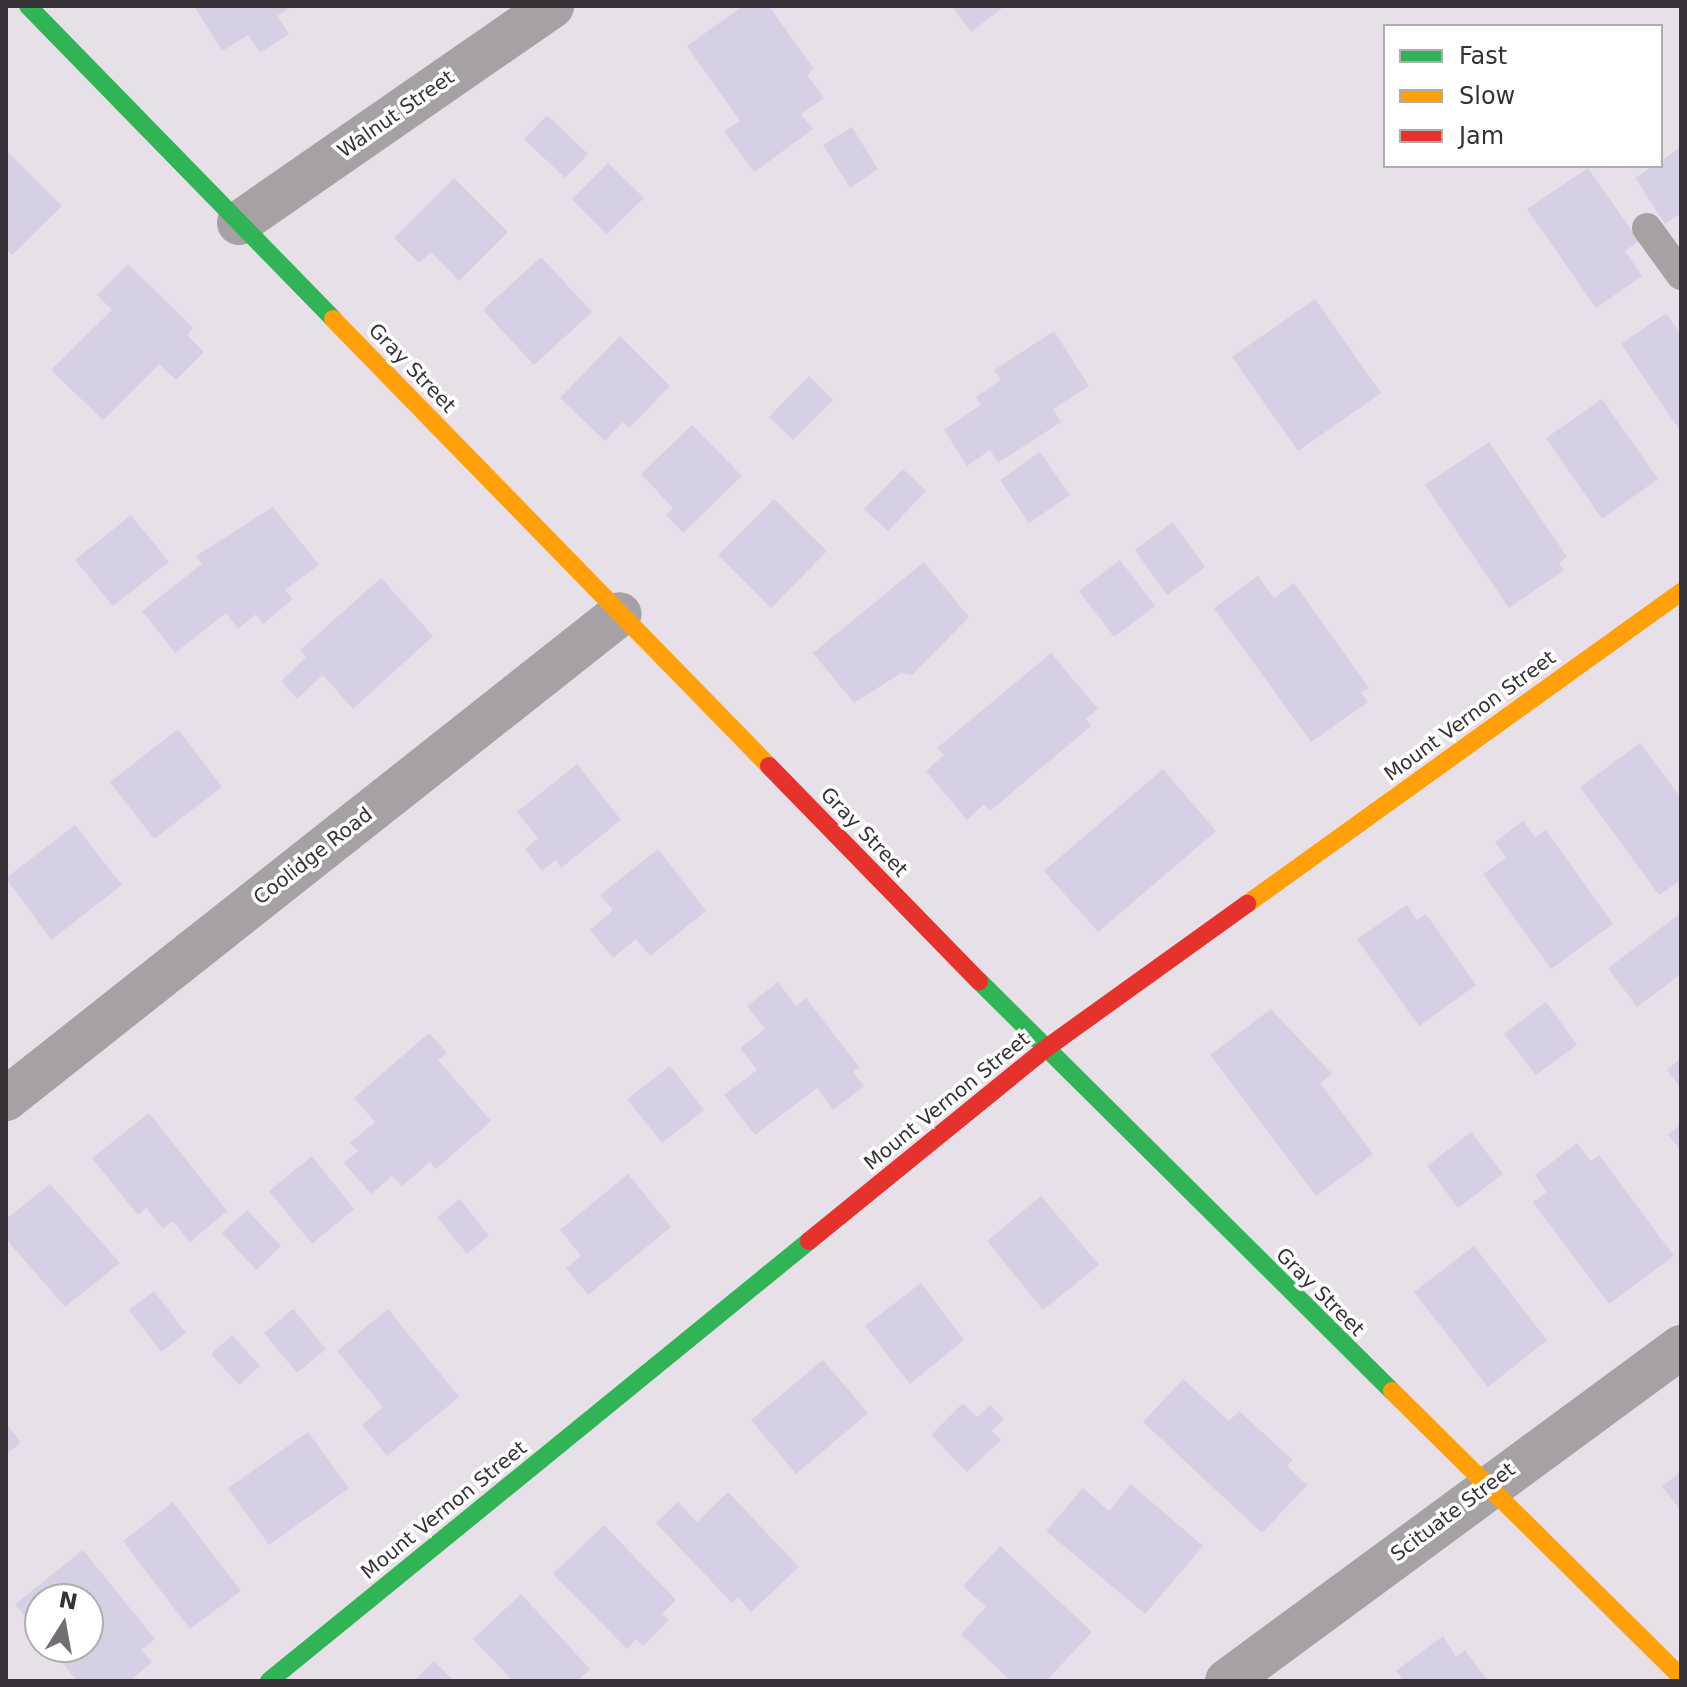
<!DOCTYPE html>
<html>
<head>
<meta charset="utf-8">
<style>
  body { margin:0 }
  #map { position:relative; width:1687px; height:1687px; overflow:hidden; background:#e7e0e8; font-family:"DejaVu Sans",sans-serif }
  div>[style] { position:absolute }
  .building>* { inset:0; background:#d5d0e4 }
  .lane>* { height:30px; margin:-15px; padding:0 15px; transform-origin:15px; border-radius:15px; background:#a6a2a4 }
  .street>* { height:44px; margin:-22px; padding:0 22px; transform-origin:22px; border-radius:22px; background:#a6a2a4 }
  .fast>* { height:18px; margin:-9px; padding:0 9px; transform-origin:9px; border-radius:9px; background:#30b455 }
  .slow>* { height:18px; margin:-9px; padding:0 9px; transform-origin:9px; border-radius:9px; background:#ff9f0a }
  .jam>* { height:18px; margin:-9px; padding:0 9px; transform-origin:9px; border-radius:9px; background:#e5322d }
  span { translate:-50% -50%; white-space:nowrap; text-align:center; line-height:1.15; -webkit-text-stroke:7px #fff; paint-order:stroke }
  .street-label { font-size:20px; color:#363237 }
  .frame { position:absolute; inset:0; border:8px solid #363237; pointer-events:none }
  .legend { position:absolute; left:1383px; top:24px; width:280px; height:144px; box-sizing:border-box; background:#fff; border:2px solid #afadaf; margin:0; padding:10px 14px; list-style:none; font-size:24px; color:#363237 }
  .legend li { display:flex; align-items:center; gap:16px; height:40px }
  .legend b { width:40px; border:2px solid #afadaf }
  .north { position:absolute; left:24px; top:1583px; width:80px; height:80px; box-sizing:border-box; background:#fff; border:2px solid #afadaf; border-radius:50%; rotate:11deg; font-size:22px; font-weight:700; line-height:32px; text-align:center; color:#363237 }
  .north::after { content:''; display:block; margin:auto; width:28px; height:36px; background:#746f75; clip-path:polygon(50% 0,100% 100%,50% 72%,0 100%) }
</style>
</head>
<body>
<div id="map">
  <div class="building">
    <i style="clip-path:polygon(194px 6px,292px 6px,277px 16px,289px 34px,260px 53px,248px 35px,222px 51px)"></i>
    <i style="clip-path:polygon(743px 6px,769px 6px,814px 69px,807px 75px,824px 98px,801px 114px,813px 129px,754px 172px,724px 131px,740px 121px,687px 46px)"></i>
    <i style="clip-path:polygon(952px 6px,1005px 6px,971px 32px)"></i>
    <i style="clip-path:polygon(547px 115px,588px 154px,565px 178px,524px 139px)"></i>
    <i style="clip-path:polygon(852px 127px,878px 169px,850px 188px,823px 145px)"></i>
    <i style="clip-path:polygon(1681px 147px,1681px 213px,1665px 224px,1635px 178px)"></i>
    <i style="clip-path:polygon(6px 150px,62px 206px,12px 255px,6px 249px)"></i>
    <i style="clip-path:polygon(608px 163px,644px 198px,607px 234px,572px 199px)"></i>
    <i style="clip-path:polygon(1588px 168px,1639px 241px,1625px 251px,1642px 276px,1596px 308px,1527px 209px)"></i>
    <i style="clip-path:polygon(454px 178px,508px 232px,459px 281px,431px 252px,419px 263px,394px 238px)"></i>
    <i style="clip-path:polygon(541px 257px,592px 312px,534px 365px,483px 310px)"></i>
    <i style="clip-path:polygon(128px 264px,193px 328px,187px 335px,204px 352px,176px 380px,159px 364px,103px 420px,51px 370px,112px 310px,97px 295px)"></i>
    <i style="clip-path:polygon(1315px 299px,1381px 393px,1298px 451px,1232px 357px)"></i>
    <i style="clip-path:polygon(1666px 313px,1681px 335px,1681px 432px,1621px 344px)"></i>
    <i style="clip-path:polygon(1054px 331px,1089px 386px,1053px 409px,1061px 422px,998px 463px,990px 450px,967px 466px,944px 430px,981px 405px,976px 397px,1001px 380px,994px 370px)"></i>
    <i style="clip-path:polygon(620px 336px,670px 386px,629px 428px,623px 422px,605px 441px,560px 398px)"></i>
    <i style="clip-path:polygon(809px 376px,833px 400px,793px 440px,769px 417px)"></i>
    <i style="clip-path:polygon(1602px 399px,1658px 479px,1602px 519px,1546px 438px)"></i>
    <i style="clip-path:polygon(692px 425px,742px 476px,683px 533px,666px 515px,673px 508px,641px 474px)"></i>
    <i style="clip-path:polygon(1489px 442px,1567px 557px,1559px 563px,1564px 570px,1509px 608px,1425px 485px)"></i>
    <i style="clip-path:polygon(1040px 452px,1070px 495px,1029px 523px,1000px 480px)"></i>
    <i style="clip-path:polygon(903px 469px,926px 491px,888px 531px,864px 509px)"></i>
    <i style="clip-path:polygon(774px 499px,827px 551px,771px 608px,718px 555px)"></i>
    <i style="clip-path:polygon(273px 507px,319px 565px,285px 590px,293px 599px,263px 624px,256px 614px,238px 629px,226px 613px,175px 653px,142px 611px,202px 564px,196px 556px)"></i>
    <i style="clip-path:polygon(131px 515px,169px 562px,113px 606px,75px 560px)"></i>
    <i style="clip-path:polygon(1173px 522px,1205px 567px,1167px 595px,1135px 550px)"></i>
    <i style="clip-path:polygon(1120px 560px,1155px 606px,1114px 637px,1079px 591px)"></i>
    <i style="clip-path:polygon(924px 562px,969px 617px,912px 675px,901px 673px,854px 703px,813px 653px)"></i>
    <i style="clip-path:polygon(1258px 576px,1274px 598px,1294px 583px,1369px 688px,1361px 693px,1368px 702px,1311px 742px,1214px 608px)"></i>
    <i style="clip-path:polygon(381px 578px,433px 636px,353px 709px,323px 675px,297px 699px,281px 681px,306px 657px,300px 650px)"></i>
    <i style="clip-path:polygon(1051px 653px,1098px 709px,1086px 719px,1091px 726px,990px 811px,984px 804px,967px 820px,926px 771px,944px 755px,937px 748px)"></i>
    <i style="clip-path:polygon(178px 729px,222px 787px,154px 839px,110px 782px)"></i>
    <i style="clip-path:polygon(1640px 743px,1681px 798px,1681px 880px,1659px 895px,1580px 787px)"></i>
    <i style="clip-path:polygon(577px 764px,621px 820px,561px 868px,556px 860px,542px 871px,525px 849px,538px 838px,517px 812px)"></i>
    <i style="clip-path:polygon(1163px 769px,1216px 831px,1098px 932px,1044px 871px)"></i>
    <i style="clip-path:polygon(1523px 821px,1535px 837px,1546px 830px,1613px 924px,1551px 969px,1483px 874px,1506px 858px,1495px 842px)"></i>
    <i style="clip-path:polygon(75px 825px,122px 885px,51px 940px,6px 878px)"></i>
    <i style="clip-path:polygon(658px 849px,706px 911px,650px 956px,636px 939px,613px 958px,590px 930px,613px 910px,600px 895px)"></i>
    <i style="clip-path:polygon(1407px 905px,1417px 920px,1426px 914px,1476px 985px,1419px 1026px,1357px 939px)"></i>
    <i style="clip-path:polygon(1681px 913px,1681px 974px,1637px 1007px,1608px 968px)"></i>
    <i style="clip-path:polygon(778px 982px,796px 1006px,806px 998px,859px 1067px,853px 1072px,864px 1086px,833px 1110px,817px 1088px,755px 1135px,724px 1095px,757px 1070px,740px 1048px,765px 1029px,747px 1006px)"></i>
    <i style="clip-path:polygon(1546px 1002px,1577px 1045px,1536px 1075px,1504px 1034px)"></i>
    <i style="clip-path:polygon(1271px 1009px,1332px 1074px,1320px 1083px,1373px 1154px,1316px 1196px,1210px 1055px)"></i>
    <i style="clip-path:polygon(429px 1033px,447px 1053px,438px 1060px,491px 1121px,436px 1169px,430px 1162px,402px 1186px,392px 1176px,371px 1194px,344px 1163px,358px 1151px,350px 1143px,375px 1122px,354px 1098px)"></i>
    <i style="clip-path:polygon(1681px 1058px,1681px 1088px,1667px 1070px)"></i>
    <i style="clip-path:polygon(670px 1066px,704px 1110px,662px 1143px,627px 1099px)"></i>
    <i style="clip-path:polygon(149px 1113px,227px 1211px,190px 1242px,173px 1221px,163px 1229px,146px 1208px,138px 1215px,92px 1158px)"></i>
    <i style="clip-path:polygon(1681px 1124px,1681px 1151px,1668px 1135px)"></i>
    <i style="clip-path:polygon(1471px 1132px,1503px 1174px,1458px 1208px,1427px 1166px)"></i>
    <i style="clip-path:polygon(1577px 1143px,1591px 1161px,1599px 1155px,1674px 1256px,1609px 1304px,1533px 1202px,1547px 1192px,1535px 1175px)"></i>
    <i style="clip-path:polygon(312px 1156px,354px 1209px,312px 1244px,269px 1191px)"></i>
    <i style="clip-path:polygon(628px 1174px,671px 1227px,588px 1295px,566px 1268px,581px 1256px,560px 1230px)"></i>
    <i style="clip-path:polygon(50px 1184px,120px 1263px,65px 1307px,6px 1239px,6px 1219px)"></i>
    <i style="clip-path:polygon(1041px 1196px,1099px 1265px,1043px 1310px,987px 1241px)"></i>
    <i style="clip-path:polygon(460px 1199px,489px 1236px,467px 1254px,437px 1217px)"></i>
    <i style="clip-path:polygon(247px 1210px,281px 1246px,256px 1270px,222px 1233px)"></i>
    <i style="clip-path:polygon(1474px 1246px,1547px 1340px,1488px 1387px,1414px 1292px)"></i>
    <i style="clip-path:polygon(921px 1283px,964px 1340px,910px 1384px,865px 1326px)"></i>
    <i style="clip-path:polygon(154px 1291px,186px 1333px,161px 1352px,129px 1310px)"></i>
    <i style="clip-path:polygon(293px 1309px,326px 1349px,297px 1373px,264px 1333px)"></i>
    <i style="clip-path:polygon(388px 1309px,459px 1397px,387px 1456px,362px 1425px,383px 1407px,337px 1351px)"></i>
    <i style="clip-path:polygon(232px 1335px,260px 1366px,239px 1385px,211px 1354px)"></i>
    <i style="clip-path:polygon(823px 1360px,868px 1413px,796px 1474px,751px 1420px)"></i>
    <i style="clip-path:polygon(1183px 1379px,1229px 1421px,1239px 1411px,1293px 1460px,1287px 1466px,1307px 1485px,1262px 1533px,1143px 1422px)"></i>
    <i style="clip-path:polygon(963px 1403px,977px 1417px,990px 1405px,1004px 1419px,992px 1431px,1001px 1440px,967px 1472px,931px 1435px)"></i>
    <i style="clip-path:polygon(6px 1424px,21px 1442px,6px 1455px)"></i>
    <i style="clip-path:polygon(308px 1432px,349px 1488px,269px 1545px,228px 1488px)"></i>
    <i style="clip-path:polygon(1681px 1472px,1681px 1511px,1662px 1486px)"></i>
    <i style="clip-path:polygon(1131px 1484px,1203px 1546px,1145px 1614px,1046px 1531px,1083px 1488px,1109px 1511px)"></i>
    <i style="clip-path:polygon(728px 1492px,799px 1567px,751px 1612px,738px 1597px,732px 1603px,656px 1523px,678px 1502px,697px 1522px)"></i>
    <i style="clip-path:polygon(173px 1502px,241px 1591px,190px 1629px,123px 1541px)"></i>
    <i style="clip-path:polygon(604px 1525px,676px 1600px,662px 1614px,669px 1620px,643px 1646px,636px 1639px,627px 1649px,553px 1574px)"></i>
    <i style="clip-path:polygon(1000px 1546px,1092px 1632px,1046px 1681px,1011px 1681px,961px 1634px,986px 1607px,963px 1586px)"></i>
    <i style="clip-path:polygon(83px 1550px,155px 1639px,141px 1650px,152px 1662px,130px 1681px,77px 1681px,50px 1647px,88px 1647px,88px 1599px,40px 1599px,40px 1635px,15px 1604px)"></i>
    <i style="clip-path:polygon(521px 1594px,590px 1669px,577px 1681px,513px 1681px,473px 1639px)"></i>
    <i style="clip-path:polygon(1443px 1636px,1456px 1657px,1465px 1650px,1488px 1681px,1404px 1681px,1396px 1671px)"></i>
    <i style="clip-path:polygon(434px 1661px,454px 1681px,414px 1681px)"></i>
  </div>
  <div class="lane">
    <i style="left:1647px;top:228px;width:58px;rotate:54.1deg"></i>
  </div>
  <div class="street">
    <i style="left:239px;top:223px;width:381px;rotate:-34.7deg"></i>
    <i style="left:6px;top:1099px;width:782px;rotate:-38.31deg"></i>
    <i style="left:1227px;top:1681px;width:564px;rotate:-36.34deg"></i>
  </div>
  <div class="fast">
    <i style="left:28px;top:6px;width:437px;rotate:45.7deg"></i>
    <i style="left:979px;top:981px;width:582px;rotate:44.79deg"></i>
    <i style="left:269px;top:1681px;width:697px;rotate:-39.17deg"></i>
  </div>
  <div class="slow">
    <i style="left:333px;top:319px;width:624px;rotate:45.71deg"></i>
    <i style="left:1247px;top:904px;width:535px;rotate:-35.71deg"></i>
    <i style="left:1392px;top:1391px;width:407px;rotate:44.7deg"></i>
  </div>
  <div class="jam">
    <i style="left:769px;top:766px;width:301px;rotate:45.7deg"></i>
    <i style="left:809px;top:1241px;width:304px;rotate:-39.1deg"></i>
    <i style="left:1045px;top:1049px;width:249px;rotate:-35.7deg"></i>
  </div>
  <div class="street-label">
    <span style="left:396px;top:114px;rotate:-35deg">Walnut Street</span>
    <span style="left:412px;top:368px;rotate:46deg">Gray Street</span>
    <span style="left:1470px;top:716px;rotate:-36deg">Mount Vernon Street</span>
    <span style="left:864px;top:832px;rotate:46deg">Gray Street</span>
    <span style="left:313px;top:856px;rotate:-38deg">Coolidge Road</span>
    <span style="left:947px;top:1101px;rotate:-39deg">Mount Vernon Street</span>
    <span style="left:1320px;top:1292px;rotate:45deg">Gray Street</span>
    <span style="left:444px;top:1510px;rotate:-39deg">Mount Vernon Street</span>
    <span style="left:1453px;top:1512px;rotate:-37deg">Scituate Street</span>
  </div>
  <div class="frame"></div>
  <ul class="legend">
  <li><b style="height:10px;background:#30b455"></b>Fast</li>
  <li><b style="height:10px;background:#ff9f0a"></b>Slow</li>
  <li><b style="height:10px;background:#e5322d"></b>Jam</li>
  </ul>
  <div class="north">N</div>
</div>
</body>
</html>
